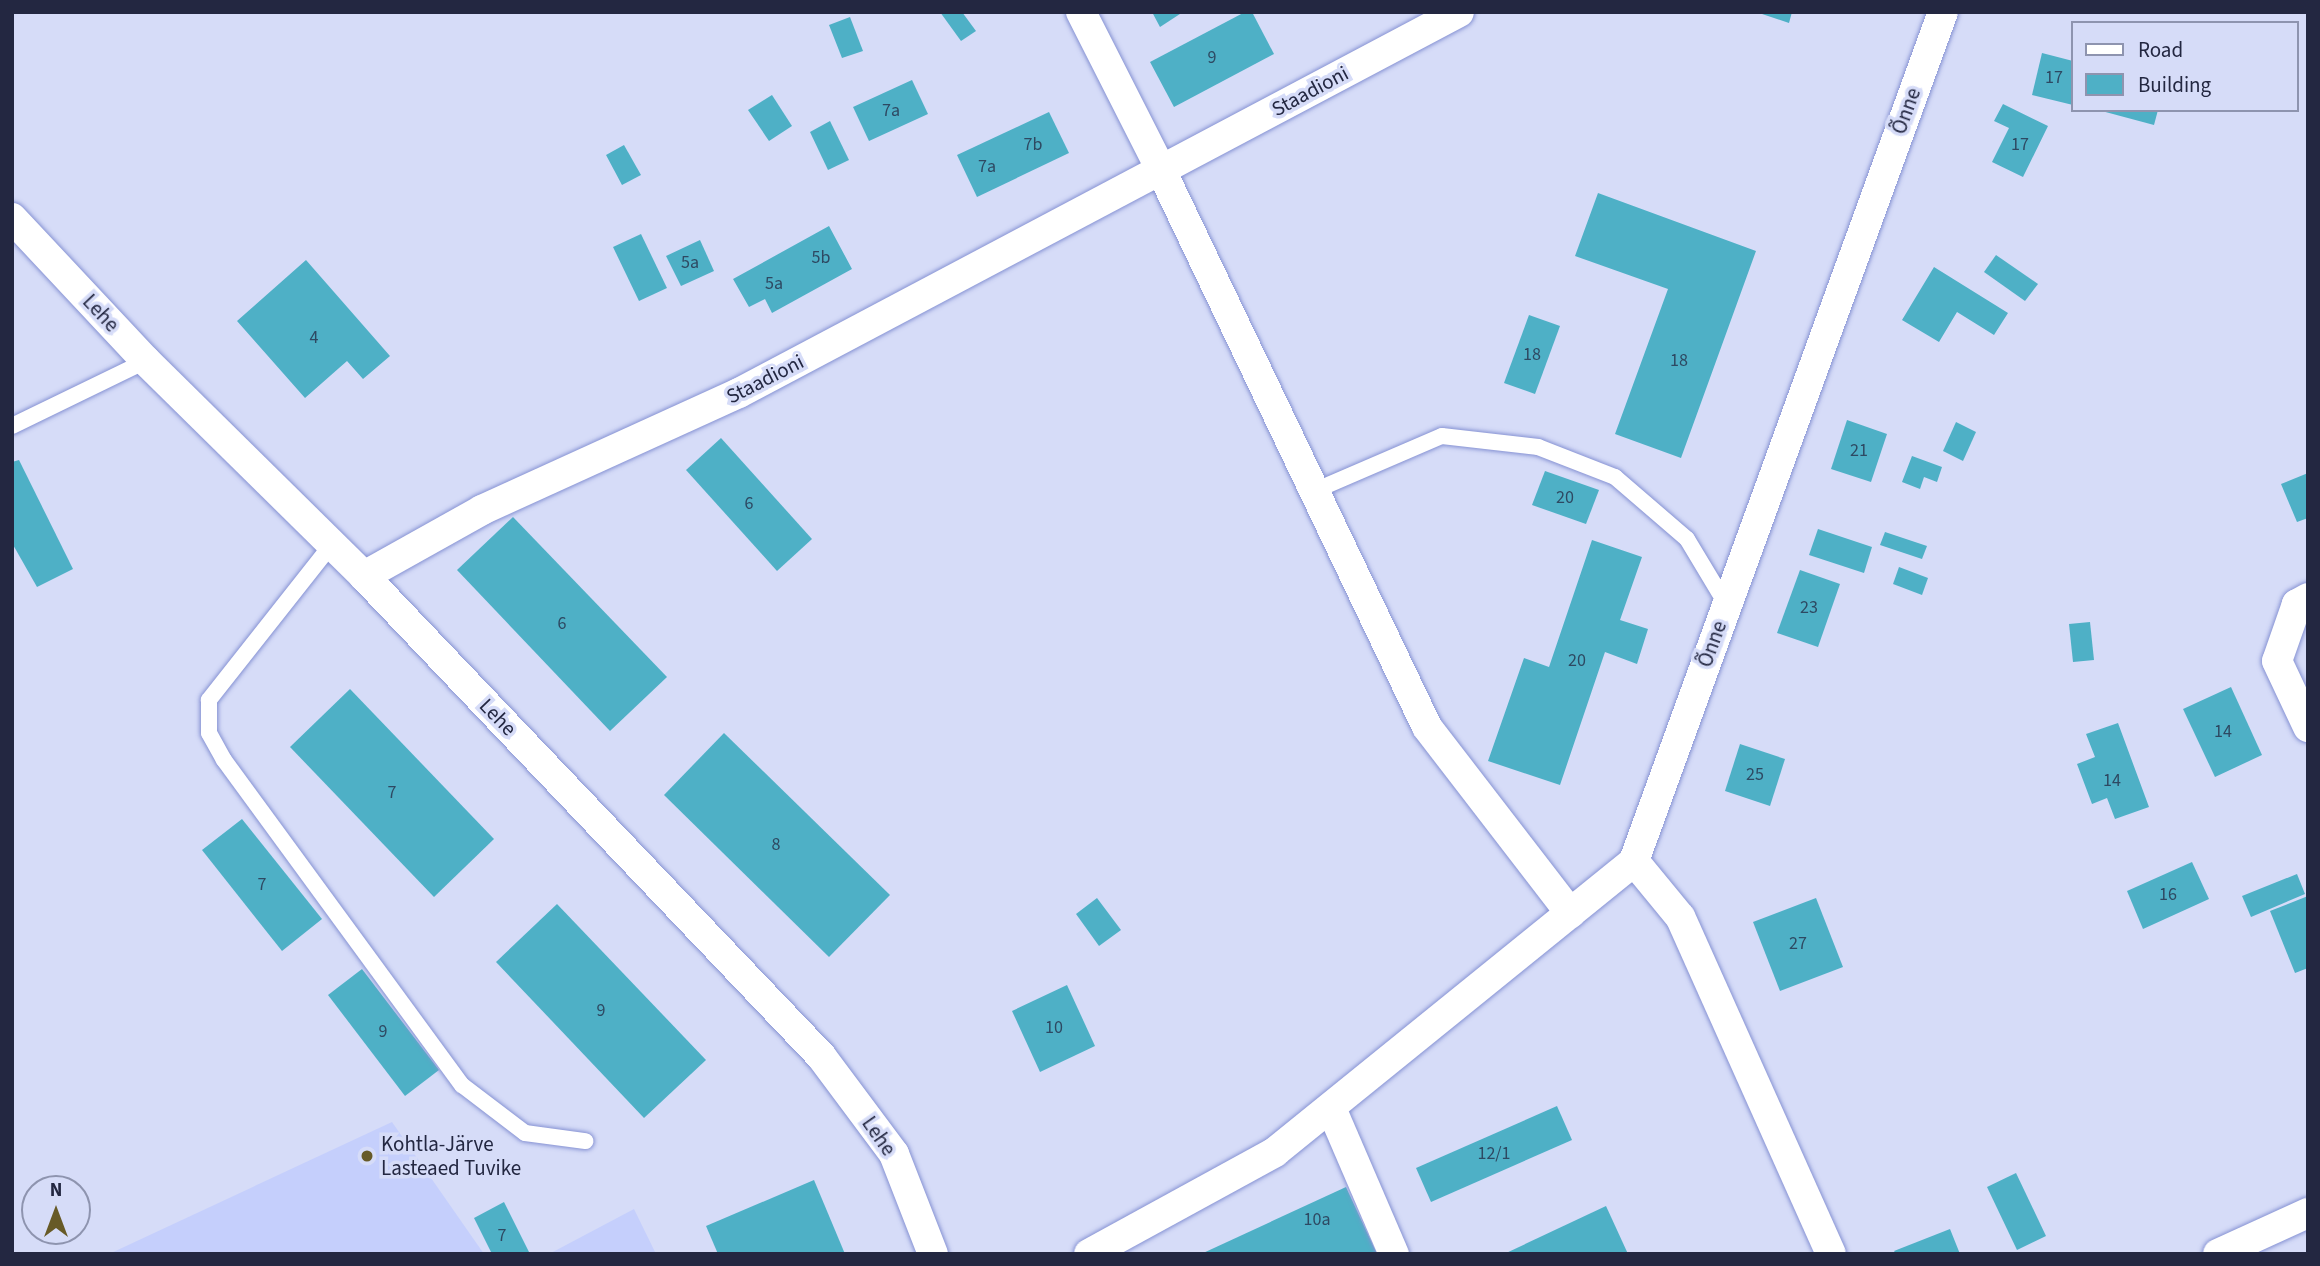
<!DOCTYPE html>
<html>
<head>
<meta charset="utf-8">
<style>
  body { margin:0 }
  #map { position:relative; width:2320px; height:1266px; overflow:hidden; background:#d6dcf8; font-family:"Source Sans 3",sans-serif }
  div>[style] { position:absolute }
  .built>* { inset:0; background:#c5cffc }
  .building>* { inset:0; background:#4eb0c6 }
  .roads { filter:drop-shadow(0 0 2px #8692d3) drop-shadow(0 0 2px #8692d3) }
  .service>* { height:16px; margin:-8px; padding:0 8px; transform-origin:8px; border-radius:8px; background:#fff }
  .minor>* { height:30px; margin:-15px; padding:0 15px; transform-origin:15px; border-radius:15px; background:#fff }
  .dots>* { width:19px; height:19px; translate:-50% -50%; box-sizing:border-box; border:4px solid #d6dcf8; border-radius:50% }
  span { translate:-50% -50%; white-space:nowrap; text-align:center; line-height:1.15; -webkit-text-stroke:7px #d6dcf8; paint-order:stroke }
  .number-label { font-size:18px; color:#2e4962 }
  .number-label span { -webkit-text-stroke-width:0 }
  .street-label { font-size:21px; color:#232741 }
  .poi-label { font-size:21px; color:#232741 }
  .left { translate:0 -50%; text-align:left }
  .frame { position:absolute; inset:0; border:14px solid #232741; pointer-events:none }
  .legend { position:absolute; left:2071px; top:21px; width:228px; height:91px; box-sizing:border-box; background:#d6dcf8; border:2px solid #8e94af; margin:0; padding:9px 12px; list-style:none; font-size:21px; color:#232741 }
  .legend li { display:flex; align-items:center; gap:14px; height:35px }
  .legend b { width:35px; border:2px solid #8e94af }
  .north { position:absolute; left:21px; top:1175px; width:70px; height:70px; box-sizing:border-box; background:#d6dcf8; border:2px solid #8e94af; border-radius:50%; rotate:0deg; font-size:19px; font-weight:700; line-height:28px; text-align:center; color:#232741 }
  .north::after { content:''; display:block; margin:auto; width:24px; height:32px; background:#675a27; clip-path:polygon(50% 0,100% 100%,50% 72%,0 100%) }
</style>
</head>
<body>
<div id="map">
  <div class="built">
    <i style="clip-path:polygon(392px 1122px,484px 1254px,109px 1254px)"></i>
    <i style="clip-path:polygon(634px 1209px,656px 1254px,549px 1254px)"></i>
  </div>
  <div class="building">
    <i style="clip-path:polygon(940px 12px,962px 12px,976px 31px,961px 41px)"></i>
    <i style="clip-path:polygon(1152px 12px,1183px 12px,1160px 27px)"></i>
    <i style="clip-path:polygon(1245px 12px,1252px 12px,1274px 54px,1174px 107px,1150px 62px)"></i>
    <i style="clip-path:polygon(1756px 12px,1792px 12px,1789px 23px)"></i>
    <i style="clip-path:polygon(850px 17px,863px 51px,842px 58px,829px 25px)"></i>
    <i style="clip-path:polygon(2042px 53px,2073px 61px,2073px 105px,2032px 95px)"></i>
    <i style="clip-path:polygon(912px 80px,928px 114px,869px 141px,853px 107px)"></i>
    <i style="clip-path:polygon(772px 95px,792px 126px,769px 141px,748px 110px)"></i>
    <i style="clip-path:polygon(2003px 104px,2048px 126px,2023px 177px,1992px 162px,2009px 128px,1994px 121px)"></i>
    <i style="clip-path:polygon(2098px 110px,2158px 110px,2154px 125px)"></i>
    <i style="clip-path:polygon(1049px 112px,1069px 153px,977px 197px,957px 155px)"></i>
    <i style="clip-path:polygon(830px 121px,849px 160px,828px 170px,810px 132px)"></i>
    <i style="clip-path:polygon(624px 145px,641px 175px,622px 185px,606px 155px)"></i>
    <i style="clip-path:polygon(1598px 193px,1756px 251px,1681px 458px,1615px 434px,1668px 289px,1575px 256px)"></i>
    <i style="clip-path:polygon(829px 226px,852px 269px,772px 313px,765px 299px,749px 307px,733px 279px)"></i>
    <i style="clip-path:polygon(641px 234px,667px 288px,639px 301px,613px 247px)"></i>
    <i style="clip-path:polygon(700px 240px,714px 271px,681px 286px,666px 256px)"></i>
    <i style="clip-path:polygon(1996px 255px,2038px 284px,2025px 301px,1984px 272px)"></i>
    <i style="clip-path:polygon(306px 260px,390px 356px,363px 379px,347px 361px,305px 398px,237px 321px)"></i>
    <i style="clip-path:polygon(1934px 267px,2008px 313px,1994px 335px,1957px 312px,1939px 342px,1902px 320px)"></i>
    <i style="clip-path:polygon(1529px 315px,1560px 326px,1535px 394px,1504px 383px)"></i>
    <i style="clip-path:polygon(1847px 420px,1887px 434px,1871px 482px,1831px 469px)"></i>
    <i style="clip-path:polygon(1956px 422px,1976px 432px,1963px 461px,1943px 451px)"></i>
    <i style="clip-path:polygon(721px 438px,812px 539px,777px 571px,686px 470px)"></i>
    <i style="clip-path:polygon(1912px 456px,1942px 467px,1937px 482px,1924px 477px,1920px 489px,1902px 482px)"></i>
    <i style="clip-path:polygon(19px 460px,73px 569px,37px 587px,12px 543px,12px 462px)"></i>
    <i style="clip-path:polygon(1545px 471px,1599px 490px,1586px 524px,1532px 505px)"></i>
    <i style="clip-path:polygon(2308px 473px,2308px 518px,2297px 522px,2281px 484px)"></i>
    <i style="clip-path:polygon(513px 517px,667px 677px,610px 731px,457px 570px)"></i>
    <i style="clip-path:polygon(1818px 529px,1872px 547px,1864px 573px,1809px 555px)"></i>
    <i style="clip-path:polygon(1885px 532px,1927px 546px,1922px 559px,1880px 545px)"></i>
    <i style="clip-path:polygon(1592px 540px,1642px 557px,1620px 620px,1648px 629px,1637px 664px,1605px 652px,1560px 785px,1488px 761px,1524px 658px,1549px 667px)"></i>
    <i style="clip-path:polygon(1899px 567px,1928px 578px,1922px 595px,1893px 584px)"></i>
    <i style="clip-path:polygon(1800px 570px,1840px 584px,1818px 647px,1777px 633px)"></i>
    <i style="clip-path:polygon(2090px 622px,2094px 660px,2073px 662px,2069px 624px)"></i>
    <i style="clip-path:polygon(2231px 687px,2262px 755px,2215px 777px,2183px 709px)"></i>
    <i style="clip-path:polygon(350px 689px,494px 839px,434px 897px,290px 747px)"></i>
    <i style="clip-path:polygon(2118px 723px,2149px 807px,2115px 819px,2107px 798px,2092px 804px,2077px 764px,2095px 757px,2086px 734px)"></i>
    <i style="clip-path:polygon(724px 733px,890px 895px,829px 957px,664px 795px)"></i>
    <i style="clip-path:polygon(1740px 744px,1785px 759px,1770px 806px,1725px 791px)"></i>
    <i style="clip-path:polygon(242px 819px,322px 919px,282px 951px,202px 850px)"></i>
    <i style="clip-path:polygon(2192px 862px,2209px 899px,2143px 929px,2127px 891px)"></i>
    <i style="clip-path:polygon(2297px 874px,2305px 894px,2251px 917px,2242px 896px)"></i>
    <i style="clip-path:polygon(2308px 896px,2308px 968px,2295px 973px,2270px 911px)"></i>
    <i style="clip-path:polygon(1097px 898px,1121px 930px,1099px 946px,1076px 914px)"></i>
    <i style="clip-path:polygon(1816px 898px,1843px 967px,1780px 991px,1753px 922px)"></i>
    <i style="clip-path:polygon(557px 904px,706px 1060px,644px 1118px,496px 962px)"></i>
    <i style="clip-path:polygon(362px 969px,439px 1070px,405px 1096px,328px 995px)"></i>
    <i style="clip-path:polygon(1067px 985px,1095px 1046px,1040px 1072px,1012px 1011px)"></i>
    <i style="clip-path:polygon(1557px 1106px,1572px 1140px,1431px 1202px,1416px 1168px)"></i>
    <i style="clip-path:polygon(2016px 1173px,2046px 1236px,2017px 1250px,1987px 1187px)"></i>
    <i style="clip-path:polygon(814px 1180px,845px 1254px,718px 1254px,706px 1226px)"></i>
    <i style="clip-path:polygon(1346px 1187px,1377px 1254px,1201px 1254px)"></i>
    <i style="clip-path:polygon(504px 1202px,530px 1254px,492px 1254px,474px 1218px)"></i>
    <i style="clip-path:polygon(1606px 1206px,1628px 1254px,1504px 1254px)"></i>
    <i style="clip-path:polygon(1950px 1229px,1960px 1254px,1896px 1254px,1894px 1251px)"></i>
  </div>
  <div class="roads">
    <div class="service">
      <i style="left:12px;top:426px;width:149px;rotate:-25.9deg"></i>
      <i style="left:1314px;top:491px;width:139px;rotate:-23.3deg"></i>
      <i style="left:1442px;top:436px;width:97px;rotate:6.5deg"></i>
      <i style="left:1538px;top:447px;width:83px;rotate:21.3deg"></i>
      <i style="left:1615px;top:477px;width:95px;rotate:40.7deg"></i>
      <i style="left:1687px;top:539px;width:76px;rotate:59deg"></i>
      <i style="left:332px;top:544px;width:199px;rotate:128.3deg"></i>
      <i style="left:209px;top:700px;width:33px;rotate:90deg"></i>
      <i style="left:209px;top:733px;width:31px;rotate:61deg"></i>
      <i style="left:224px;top:760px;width:403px;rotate:53.8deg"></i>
      <i style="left:462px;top:1085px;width:79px;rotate:37.3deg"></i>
      <i style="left:525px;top:1133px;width:61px;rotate:7.6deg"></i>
    </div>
    <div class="minor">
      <i style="left:1081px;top:12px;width:177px;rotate:63.1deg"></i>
      <i style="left:1161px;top:170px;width:337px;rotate:-27.9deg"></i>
      <i style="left:12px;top:218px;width:196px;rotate:46.9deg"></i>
      <i style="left:146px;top:361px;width:306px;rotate:44.6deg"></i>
      <i style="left:364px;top:576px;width:663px;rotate:46.41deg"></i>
      <i style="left:821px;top:1056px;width:122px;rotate:53.3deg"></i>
      <i style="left:894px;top:1154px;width:107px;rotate:68.7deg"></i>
      <i style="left:364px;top:576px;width:135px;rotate:-29.2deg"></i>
      <i style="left:482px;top:510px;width:282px;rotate:-24.5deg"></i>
      <i style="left:739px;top:393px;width:477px;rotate:-27.9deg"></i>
      <i style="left:1161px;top:170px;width:617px;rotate:64.47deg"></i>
      <i style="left:1427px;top:727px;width:235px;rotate:52.4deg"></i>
      <i style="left:2308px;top:598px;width:13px;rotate:151deg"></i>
      <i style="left:2297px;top:604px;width:60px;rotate:109.3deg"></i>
      <i style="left:2277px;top:661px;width:73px;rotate:64.8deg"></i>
      <i style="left:1331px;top:1108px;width:159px;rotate:66.7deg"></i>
      <i style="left:1089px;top:1254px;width:212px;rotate:-28.7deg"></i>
      <i style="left:1275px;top:1152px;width:462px;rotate:-39deg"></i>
      <i style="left:1831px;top:1254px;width:369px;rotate:-114.1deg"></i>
      <i style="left:1680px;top:917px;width:72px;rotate:-129.4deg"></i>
      <i style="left:1634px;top:861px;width:903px;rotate:-70deg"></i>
      <i style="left:2218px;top:1254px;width:99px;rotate:-24.5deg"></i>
    </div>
  </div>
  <div class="dots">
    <i style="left:367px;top:1156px;background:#675a27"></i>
  </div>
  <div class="number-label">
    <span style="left:1212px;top:58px">9</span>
    <span style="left:2054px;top:78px">17</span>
    <span style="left:891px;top:111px">7a</span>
    <span style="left:1033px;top:145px">7b</span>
    <span style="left:2020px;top:145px">17</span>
    <span style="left:987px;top:167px">7a</span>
    <span style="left:821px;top:258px">5b</span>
    <span style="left:690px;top:263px">5a</span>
    <span style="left:774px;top:284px">5a</span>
    <span style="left:314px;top:338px">4</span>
    <span style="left:1532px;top:355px">18</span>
    <span style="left:1679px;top:361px">18</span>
    <span style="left:1859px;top:451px">21</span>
    <span style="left:1565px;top:498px">20</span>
    <span style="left:749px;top:504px">6</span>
    <span style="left:1809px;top:608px">23</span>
    <span style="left:562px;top:624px">6</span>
    <span style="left:1577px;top:661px">20</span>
    <span style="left:2223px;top:732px">14</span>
    <span style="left:1755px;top:775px">25</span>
    <span style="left:2112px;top:781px">14</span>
    <span style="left:392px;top:793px">7</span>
    <span style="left:776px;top:845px">8</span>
    <span style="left:262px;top:885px">7</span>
    <span style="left:2168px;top:895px">16</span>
    <span style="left:1798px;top:944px">27</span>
    <span style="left:601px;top:1011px">9</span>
    <span style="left:1054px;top:1028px">10</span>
    <span style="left:383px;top:1032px">9</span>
    <span style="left:1494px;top:1154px">12/1</span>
    <span style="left:1317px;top:1220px">10a</span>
    <span style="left:502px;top:1236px">7</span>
  </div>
  <div class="street-label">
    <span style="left:1310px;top:91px;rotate:-28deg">Staadioni</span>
    <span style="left:1906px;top:111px;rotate:-70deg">Õnne</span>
    <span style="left:101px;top:313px;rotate:47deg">Lehe</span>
    <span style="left:765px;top:379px;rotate:-27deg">Staadioni</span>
    <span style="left:1712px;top:644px;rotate:-70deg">Õnne</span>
    <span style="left:498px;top:717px;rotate:46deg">Lehe</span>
    <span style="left:879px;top:1136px;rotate:55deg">Lehe</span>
  </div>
  <div class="poi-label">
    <span class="left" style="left:381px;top:1156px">Kohtla-Järve<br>Lasteaed Tuvike</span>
  </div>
  <div class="frame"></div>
  <ul class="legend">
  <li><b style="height:9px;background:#fff"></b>Road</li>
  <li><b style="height:19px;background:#4eb0c6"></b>Building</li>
  </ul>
  <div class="north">N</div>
</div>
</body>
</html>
